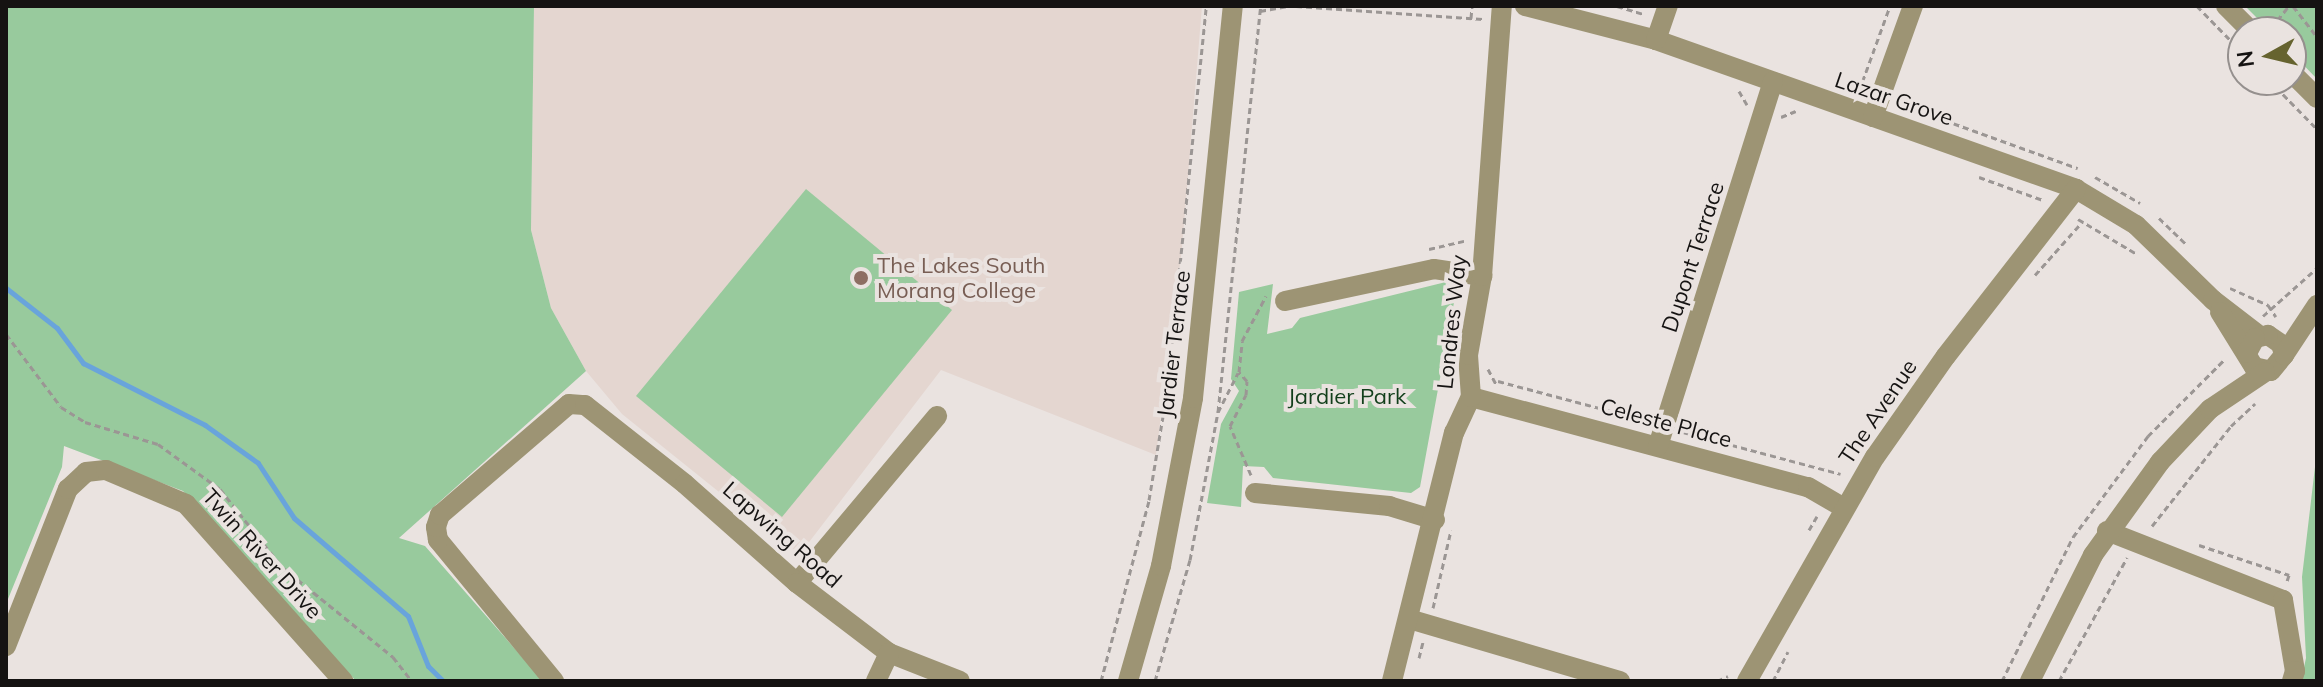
<!DOCTYPE html>
<html>
<head>
<meta charset="utf-8">
<style>
  body { margin:0 }
  #map { position:relative; width:2323px; height:687px; overflow:hidden; background:#eae3e0; font-family:Mulish,sans-serif }
  div>[style] { position:absolute }
  .built>* { inset:0; background:#e4d6d0 }
  .green>* { inset:0; background:#98ca9d }
  .stream>* { height:5px; margin:-2.5px; padding:0 2.5px; transform-origin:2.5px; border-radius:2.5px; background:#69a4db }
  .path>* { height:3px; margin-top:-1.5px; transform-origin:0; background:repeating-linear-gradient(90deg,#9b9694 0 6px,transparent 0 10px) }
  .minor>* { height:20px; margin:-10px; padding:0 10px; transform-origin:10px; border-radius:10px; background:#9d9474 }
  .dots>* { width:22px; height:22px; translate:-50% -50%; box-sizing:border-box; border:4px solid #eae3e0; border-radius:50% }
  span { translate:-50% -50%; white-space:nowrap; text-align:center; line-height:1.15; -webkit-text-stroke:8px #eae3e0; paint-order:stroke }
  .street-label { font-size:22px; color:#151312 }
  .education-label { font-size:22px; color:#785e54 }
  .left { translate:0 -50%; text-align:left }
  .park-label { font-size:22px; color:#123f1b }
  .frame { position:absolute; inset:0; border:8px solid #151312; pointer-events:none }
  .north { position:absolute; left:2227px; top:16px; width:80px; height:80px; box-sizing:border-box; background:#eae3e0; border:2px solid #95908e; border-radius:50%; rotate:262deg; font-size:22px; font-weight:700; line-height:32px; text-align:center; color:#151312 }
  .north::after { content:''; display:block; margin:auto; width:28px; height:36px; background:#66632f; clip-path:polygon(50% 0,100% 100%,50% 72%,0 100%) }
</style>
</head>
<body>
<div id="map">
  <div class="built">
    <i style="clip-path:polygon(534px 6px,1202px 6px,1182px 248px,1156px 455px,941px 370px,803px 550px,790px 549px,622px 414px,586px 371px,551px 308px,531px 230px)"></i>
  </div>
  <div class="green">
    <i style="clip-path:polygon(6px 6px,534px 6px,531px 230px,551px 308px,586px 371px,399px 538px,425px 546px,543px 681px,356px 681px,183px 491px,64px 446px,62px 467px,6px 604px)"></i>
    <i style="clip-path:polygon(2245px 6px,2317px 6px,2317px 79px,2291px 52px,2291px 32px,2271px 32px)"></i>
    <i style="clip-path:polygon(806px 189px,952px 310px,782px 517px,636px 396px)"></i>
    <i style="clip-path:polygon(1450px 281px,1457px 286px,1420px 487px,1411px 493px,1273px 478px,1264px 467px,1243px 466px,1241px 507px,1207px 503px,1221px 424px,1239px 391px,1231px 379px,1239px 292px,1273px 284px,1267px 334px,1292px 328px,1300px 318px)"></i>
    <i style="clip-path:polygon(2317px 450px,2317px 681px,2301px 681px,2306px 658px,2302px 577px)"></i>
  </div>
  <div class="stream">
    <i style="left:6px;top:288px;width:65px;rotate:38.1deg"></i>
    <i style="left:57px;top:328px;width:44px;rotate:53.4deg"></i>
    <i style="left:83px;top:363px;width:137px;rotate:26.9deg"></i>
    <i style="left:205px;top:425px;width:65px;rotate:35.6deg"></i>
    <i style="left:258px;top:463px;width:66px;rotate:56.8deg"></i>
    <i style="left:294px;top:518px;width:150px;rotate:40.7deg"></i>
    <i style="left:408px;top:616px;width:54px;rotate:68.2deg"></i>
    <i style="left:428px;top:666px;width:21px;rotate:45deg"></i>
  </div>
  <div class="path">
    <i style="left:1296px;top:6px;width:187px;rotate:4deg"></i>
    <i style="left:1617px;top:6px;width:28px;rotate:17deg"></i>
    <i style="left:2197px;top:6px;width:66px;rotate:45.6deg"></i>
    <i style="left:2293px;top:6px;width:39px;rotate:52deg"></i>
    <i style="left:1260px;top:11px;width:27px;rotate:-10deg"></i>
    <i style="left:1471px;top:18px;width:12px;rotate:-85deg"></i>
    <i style="left:2271px;top:28px;width:28px;rotate:-51deg"></i>
    <i style="left:2269px;top:80px;width:69px;rotate:45.6deg"></i>
    <i style="left:1739px;top:91px;width:16px;rotate:60deg"></i>
    <i style="left:1859px;top:91px;width:90px;rotate:-70deg"></i>
    <i style="left:1897px;top:103px;width:192px;rotate:19.8deg"></i>
    <i style="left:1781px;top:117px;width:16px;rotate:-22deg"></i>
    <i style="left:1979px;top:177px;width:68px;rotate:19.8deg"></i>
    <i style="left:2095px;top:177px;width:52px;rotate:30deg"></i>
    <i style="left:2159px;top:218px;width:40px;rotate:44deg"></i>
    <i style="left:2078px;top:219px;width:69px;rotate:30.7deg"></i>
    <i style="left:1429px;top:249px;width:36px;rotate:-13deg"></i>
    <i style="left:2035px;top:275px;width:72px;rotate:-48.4deg"></i>
    <i style="left:2230px;top:288px;width:42px;rotate:24.1deg"></i>
    <i style="left:2268px;top:305px;width:14px;rotate:56deg"></i>
    <i style="left:2263px;top:316px;width:72px;rotate:-41.6deg"></i>
    <i style="left:6px;top:334px;width:91px;rotate:53deg"></i>
    <i style="left:61px;top:407px;width:28px;rotate:32deg"></i>
    <i style="left:85px;top:422px;width:76px;rotate:16.8deg"></i>
    <i style="left:158px;top:444px;width:77px;rotate:36deg"></i>
    <i style="left:220px;top:489px;width:100px;rotate:51.5deg"></i>
    <i style="left:282px;top:567px;width:143px;rotate:39deg"></i>
    <i style="left:393px;top:657px;width:31px;rotate:52deg"></i>
    <i style="left:1488px;top:369px;width:19px;rotate:62deg"></i>
    <i style="left:1498px;top:381px;width:152px;rotate:14.9deg"></i>
    <i style="left:1218px;top:412px;width:44px;rotate:-62.9deg"></i>
    <i style="left:1683px;top:432px;width:163px;rotate:14.9deg"></i>
    <i style="left:1251px;top:475px;width:53px;rotate:-113.2deg"></i>
    <i style="left:1230px;top:426px;width:35px;rotate:-63deg"></i>
    <i style="left:1246px;top:395px;width:14px;rotate:-86deg"></i>
    <i style="left:1247px;top:381px;width:12px;rotate:-132deg"></i>
    <i style="left:1239px;top:372px;width:31px;rotate:-84deg"></i>
    <i style="left:1242px;top:341px;width:51px;rotate:-61.9deg"></i>
    <i style="left:2152px;top:526px;width:127px;rotate:-51.7deg"></i>
    <i style="left:2231px;top:426px;width:33px;rotate:-43deg"></i>
    <i style="left:1809px;top:530px;width:16px;rotate:-60deg"></i>
    <i style="left:2317px;top:540px;width:61px;rotate:90deg"></i>
    <i style="left:2199px;top:545px;width:95px;rotate:18.4deg"></i>
    <i style="left:2289px;top:575px;width:6px;rotate:108deg"></i>
    <i style="left:1433px;top:608px;width:80px;rotate:-77deg"></i>
    <i style="left:1419px;top:658px;width:16px;rotate:-76deg"></i>
    <i style="left:1101px;top:681px;width:187px;rotate:-75.1deg"></i>
    <i style="left:1149px;top:500px;width:109px;rotate:-80.5deg"></i>
    <i style="left:1167px;top:393px;width:389px;rotate:-84.2deg"></i>
    <i style="left:1155px;top:681px;width:126px;rotate:-73.9deg"></i>
    <i style="left:1190px;top:560px;width:151px;rotate:-79.3deg"></i>
    <i style="left:1218px;top:412px;width:408px;rotate:-84deg"></i>
    <i style="left:1717px;top:681px;width:12px;rotate:-24deg"></i>
    <i style="left:1773px;top:681px;width:33px;rotate:-63deg"></i>
    <i style="left:2002px;top:681px;width:161px;rotate:-63.8deg"></i>
    <i style="left:2073px;top:537px;width:126px;rotate:-53.4deg"></i>
    <i style="left:2148px;top:436px;width:109px;rotate:-45deg"></i>
    <i style="left:2059px;top:681px;width:141px;rotate:-61.1deg"></i>
  </div>
  <div class="minor">
    <i style="left:1525px;top:6px;width:135px;rotate:14.5deg"></i>
    <i style="left:1656px;top:40px;width:446px;rotate:19.5deg"></i>
    <i style="left:2076px;top:189px;width:70px;rotate:31deg"></i>
    <i style="left:2136px;top:225px;width:107px;rotate:44.2deg"></i>
    <i style="left:2213px;top:300px;width:59px;rotate:37.5deg"></i>
    <i style="left:2226px;top:6px;width:37px;rotate:45deg"></i>
    <i style="left:1656px;top:40px;width:36px;rotate:-71deg"></i>
    <i style="left:2291px;top:72px;width:37px;rotate:45deg"></i>
    <i style="left:1873px;top:117px;width:118px;rotate:-70.2deg"></i>
    <i style="left:1285px;top:301px;width:152px;rotate:-12.1deg"></i>
    <i style="left:1434px;top:269px;width:49px;rotate:8.3deg"></i>
    <i style="left:2220px;top:312px;width:65px;rotate:58.3deg"></i>
    <i style="left:2254px;top:367px;width:17px;rotate:13deg"></i>
    <i style="left:2271px;top:371px;width:21px;rotate:-51deg"></i>
    <i style="left:2284px;top:355px;width:11px;rotate:-105deg"></i>
    <i style="left:2281px;top:344px;width:16px;rotate:-145deg"></i>
    <i style="left:2268px;top:335px;width:13px;rotate:167deg"></i>
    <i style="left:2255px;top:338px;width:17px;rotate:118deg"></i>
    <i style="left:2284px;top:355px;width:60px;rotate:-56.6deg"></i>
    <i style="left:1471px;top:397px;width:349px;rotate:15deg"></i>
    <i style="left:1808px;top:487px;width:42px;rotate:30.3deg"></i>
    <i style="left:1658px;top:446px;width:382px;rotate:-72.5deg"></i>
    <i style="left:1255px;top:493px;width:135px;rotate:5.5deg"></i>
    <i style="left:1389px;top:506px;width:48px;rotate:16.9deg"></i>
    <i style="left:2107px;top:531px;width:189px;rotate:21.4deg"></i>
    <i style="left:2283px;top:600px;width:72px;rotate:80.4deg"></i>
    <i style="left:2295px;top:671px;width:10px;rotate:107deg"></i>
    <i style="left:797px;top:583px;width:218px;rotate:-50deg"></i>
    <i style="left:1409px;top:619px;width:220px;rotate:16.4deg"></i>
    <i style="left:6px;top:646px;width:169px;rotate:-68.5deg"></i>
    <i style="left:68px;top:489px;width:25px;rotate:-43deg"></i>
    <i style="left:86px;top:472px;width:20px;rotate:-6deg"></i>
    <i style="left:106px;top:470px;width:87px;rotate:23deg"></i>
    <i style="left:186px;top:504px;width:237px;rotate:48.4deg"></i>
    <i style="left:554px;top:681px;width:183px;rotate:-129.4deg"></i>
    <i style="left:438px;top:540px;width:13px;rotate:-99deg"></i>
    <i style="left:436px;top:527px;width:13px;rotate:-72deg"></i>
    <i style="left:440px;top:515px;width:170px;rotate:-40.7deg"></i>
    <i style="left:569px;top:404px;width:16px;rotate:4deg"></i>
    <i style="left:585px;top:405px;width:127px;rotate:38.3deg"></i>
    <i style="left:685px;top:484px;width:149px;rotate:41.5deg"></i>
    <i style="left:797px;top:583px;width:116px;rotate:37.3deg"></i>
    <i style="left:889px;top:653px;width:76px;rotate:21.5deg"></i>
    <i style="left:876px;top:681px;width:31px;rotate:-65deg"></i>
    <i style="left:1128px;top:681px;width:120px;rotate:-74deg"></i>
    <i style="left:1161px;top:566px;width:171px;rotate:-79.2deg"></i>
    <i style="left:1193px;top:398px;width:394px;rotate:-84.2deg"></i>
    <i style="left:1392px;top:681px;width:256px;rotate:-76deg"></i>
    <i style="left:1454px;top:433px;width:40px;rotate:-65deg"></i>
    <i style="left:1471px;top:397px;width:42px;rotate:-94.1deg"></i>
    <i style="left:1468px;top:355px;width:80px;rotate:-80deg"></i>
    <i style="left:1482px;top:276px;width:271px;rotate:-85.8deg"></i>
    <i style="left:1747px;top:681px;width:258px;rotate:-60.3deg"></i>
    <i style="left:1875px;top:457px;width:123px;rotate:-54.9deg"></i>
    <i style="left:1946px;top:356px;width:212px;rotate:-52.1deg"></i>
    <i style="left:2030px;top:681px;width:141px;rotate:-63.4deg"></i>
    <i style="left:2093px;top:555px;width:115px;rotate:-54.2deg"></i>
    <i style="left:2160px;top:462px;width:73px;rotate:-46.7deg"></i>
    <i style="left:2210px;top:409px;width:66px;rotate:-33.9deg"></i>
  </div>
  <div class="dots">
    <i style="left:861px;top:278px;background:#8d6e63"></i>
  </div>
  <div class="street-label">
    <span style="left:1894px;top:99px;rotate:19deg">Lazar Grove</span>
    <span style="left:1693px;top:257px;rotate:-72deg">Dupont Terrace</span>
    <span style="left:1452px;top:322px;rotate:-84deg">Londres Way</span>
    <span style="left:1174px;top:344px;rotate:-83deg">Jardier Terrace</span>
    <span style="left:1878px;top:412px;rotate:-56deg">The Avenue</span>
    <span style="left:1666px;top:423px;rotate:15deg">Celeste Place</span>
    <span style="left:782px;top:535px;rotate:41deg">Lapwing Road</span>
    <span style="left:262px;top:554px;rotate:48deg">Twin River Drive</span>
  </div>
  <div class="education-label">
    <span class="left" style="left:877px;top:278px">The Lakes South<br>Morang College</span>
  </div>
  <div class="park-label">
    <span style="left:1347px;top:397px">Jardier Park</span>
  </div>
  <div class="frame"></div>
  <div class="north">N</div>
</div>
</body>
</html>
